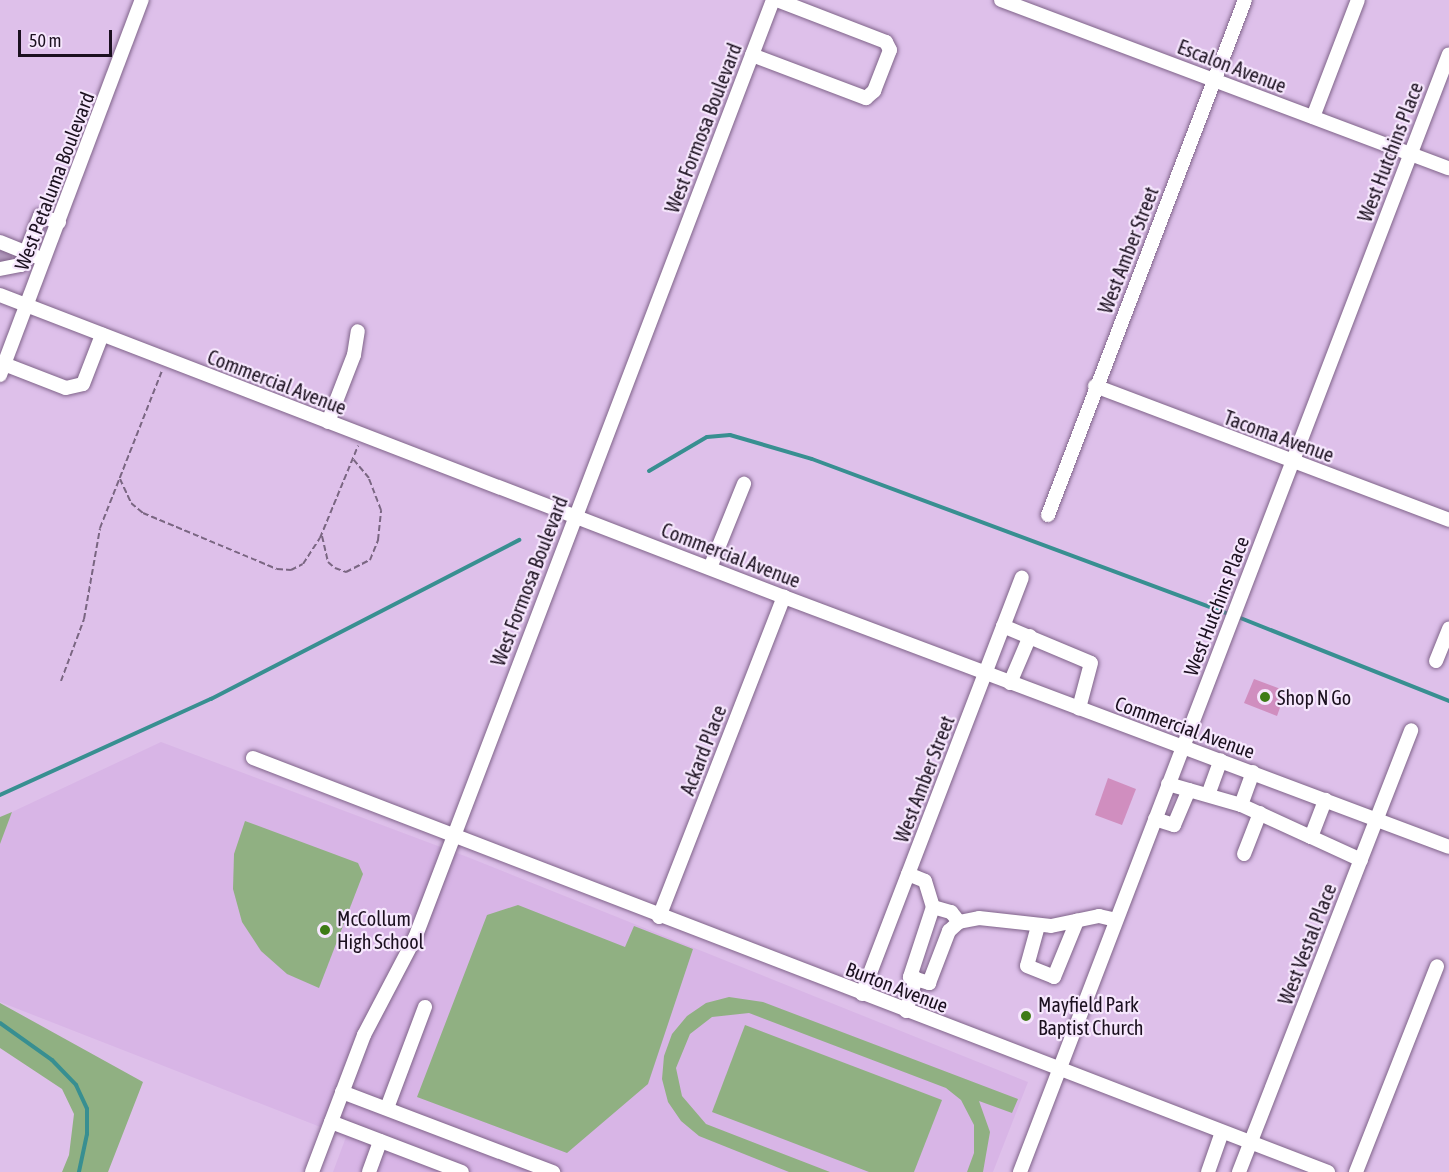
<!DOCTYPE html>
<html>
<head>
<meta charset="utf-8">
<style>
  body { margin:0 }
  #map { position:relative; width:1449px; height:1172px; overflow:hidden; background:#dec0ea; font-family:"Asap Condensed",sans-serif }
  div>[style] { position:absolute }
  .built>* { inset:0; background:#d8b5e6 }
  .green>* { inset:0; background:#90b082 }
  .stream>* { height:4px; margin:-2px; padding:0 2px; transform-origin:2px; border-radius:2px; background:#388f91 }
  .building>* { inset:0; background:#d08ebf }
  .minor-tunnel>* { height:14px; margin-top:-7px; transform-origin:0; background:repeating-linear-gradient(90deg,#b79dc1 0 14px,transparent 0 21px) }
  .path>* { height:2px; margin-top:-1px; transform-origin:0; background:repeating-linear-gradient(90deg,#7a6682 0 6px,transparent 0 9px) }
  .roads { filter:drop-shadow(0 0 2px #7f6389) drop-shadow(0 0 2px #7f6389) }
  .minor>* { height:14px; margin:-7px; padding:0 7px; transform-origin:7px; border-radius:7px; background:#fff }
  .dots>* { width:16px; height:16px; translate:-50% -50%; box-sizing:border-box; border:3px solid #f6e7fd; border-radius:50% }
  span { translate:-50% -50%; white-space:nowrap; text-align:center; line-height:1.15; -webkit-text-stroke:4.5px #f6e7fd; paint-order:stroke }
  .street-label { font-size:20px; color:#1b101f }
  .poi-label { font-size:20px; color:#1b101f }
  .left { translate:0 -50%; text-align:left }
  .scale { position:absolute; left:18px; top:30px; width:94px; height:27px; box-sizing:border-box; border:3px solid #1b101f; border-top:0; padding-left:8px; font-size:18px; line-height:21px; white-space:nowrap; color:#1b101f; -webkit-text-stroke:4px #f6e7fd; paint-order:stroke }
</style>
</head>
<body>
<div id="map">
  <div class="built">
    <i style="clip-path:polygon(161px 742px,470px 858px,1028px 1082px,993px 1172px,333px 1172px,346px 1137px,0 1002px,0 844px,12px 812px)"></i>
  </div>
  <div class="green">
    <i style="clip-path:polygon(12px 812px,0 844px,0 817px)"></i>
    <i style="clip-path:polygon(245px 821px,358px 863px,363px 874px,319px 988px,287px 974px,261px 951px,242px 922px,233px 889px,234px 854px)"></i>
    <i style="clip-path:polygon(518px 905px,625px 947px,634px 926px,693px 949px,648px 1084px,567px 1153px,417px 1097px,487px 915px)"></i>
    <i style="clip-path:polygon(729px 997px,763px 1002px,1018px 1099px,1012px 1113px,979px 1101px,990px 1132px,983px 1172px,967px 1172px,974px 1153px,974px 1125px,961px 1100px,946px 1088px,749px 1013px,712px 1017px,690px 1034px,676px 1068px,682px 1096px,706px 1124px,830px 1172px,789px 1172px,699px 1136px,681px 1121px,668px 1102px,662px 1079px,664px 1056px,672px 1034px,687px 1016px,706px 1003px)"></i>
    <i style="clip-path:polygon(0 1003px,143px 1082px,108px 1172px,62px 1172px,69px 1155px,74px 1114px,62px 1089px,0 1048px)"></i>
    <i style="clip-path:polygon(745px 1025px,942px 1100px,914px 1172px,869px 1172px,712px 1112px)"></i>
  </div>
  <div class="stream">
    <i style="left:649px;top:471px;width:67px;rotate:-30.4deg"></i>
    <i style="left:707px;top:437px;width:23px;rotate:-5deg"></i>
    <i style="left:730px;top:435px;width:85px;rotate:16.3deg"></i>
    <i style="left:812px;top:459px;width:447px;rotate:20.4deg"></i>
    <i style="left:1238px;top:617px;width:227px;rotate:21.7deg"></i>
    <i style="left:0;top:795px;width:232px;rotate:-24.5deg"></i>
    <i style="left:211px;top:699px;width:347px;rotate:-27.3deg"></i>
    <i style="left:0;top:1023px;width:64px;rotate:35.4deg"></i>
    <i style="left:52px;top:1060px;width:35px;rotate:46deg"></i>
    <i style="left:76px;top:1085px;width:26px;rotate:65deg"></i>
    <i style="left:87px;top:1109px;width:25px;rotate:90deg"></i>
    <i style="left:87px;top:1134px;width:39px;rotate:102deg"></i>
  </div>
  <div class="building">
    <i style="clip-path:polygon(1254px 679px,1286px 691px,1277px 716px,1244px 703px)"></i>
    <i style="clip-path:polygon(1108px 778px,1136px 789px,1122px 825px,1095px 815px)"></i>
  </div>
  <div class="minor-tunnel">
    <i style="left:4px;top:263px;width:12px;rotate:-81deg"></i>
  </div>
  <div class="path">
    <i style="left:120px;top:479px;width:26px;rotate:65deg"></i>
    <i style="left:131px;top:503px;width:16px;rotate:40deg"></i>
    <i style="left:143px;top:513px;width:145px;rotate:22.7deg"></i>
    <i style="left:277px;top:569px;width:14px;rotate:4deg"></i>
    <i style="left:291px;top:570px;width:13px;rotate:-27deg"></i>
    <i style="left:303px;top:564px;width:31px;rotate:-57deg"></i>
    <i style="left:320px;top:538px;width:100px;rotate:-67.6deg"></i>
    <i style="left:322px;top:536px;width:27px;rotate:77deg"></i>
    <i style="left:328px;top:562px;width:9px;rotate:41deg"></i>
    <i style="left:335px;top:568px;width:12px;rotate:20deg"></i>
    <i style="left:346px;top:572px;width:27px;rotate:-27deg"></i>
    <i style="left:370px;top:560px;width:22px;rotate:-68deg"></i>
    <i style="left:378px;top:540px;width:30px;rotate:-84deg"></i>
    <i style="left:381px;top:510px;width:34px;rotate:-111deg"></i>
    <i style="left:369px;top:478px;width:25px;rotate:-130deg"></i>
    <i style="left:61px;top:681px;width:66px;rotate:-69.6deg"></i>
    <i style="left:84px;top:619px;width:92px;rotate:-80deg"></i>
    <i style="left:100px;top:528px;width:169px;rotate:-68.5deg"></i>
  </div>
  <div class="roads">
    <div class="minor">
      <i style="left:1001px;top:0;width:478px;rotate:20.6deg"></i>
      <i style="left:752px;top:55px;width:122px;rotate:20.7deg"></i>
      <i style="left:866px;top:98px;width:11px;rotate:-41deg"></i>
      <i style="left:874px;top:91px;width:44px;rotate:-68.7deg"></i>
      <i style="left:890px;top:50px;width:9px;rotate:-117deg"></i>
      <i style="left:886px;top:42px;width:117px;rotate:-158.9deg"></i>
      <i style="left:1313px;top:117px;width:125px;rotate:-69deg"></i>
      <i style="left:0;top:242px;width:38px;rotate:22deg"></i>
      <i style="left:0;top:269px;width:21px;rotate:-11deg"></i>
      <i style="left:21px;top:265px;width:53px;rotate:-68.8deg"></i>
      <i style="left:40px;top:216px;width:20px;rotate:18deg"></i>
      <i style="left:0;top:295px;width:840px;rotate:21.07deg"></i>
      <i style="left:784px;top:597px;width:710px;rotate:20.6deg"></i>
      <i style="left:4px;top:364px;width:66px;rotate:21.2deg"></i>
      <i style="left:66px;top:388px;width:17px;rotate:-13deg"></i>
      <i style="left:83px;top:384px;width:53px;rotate:-68.8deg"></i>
      <i style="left:0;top:375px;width:401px;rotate:-69.3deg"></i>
      <i style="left:1095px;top:386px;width:379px;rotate:20.7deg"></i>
      <i style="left:328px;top:422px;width:72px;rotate:-68.8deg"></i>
      <i style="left:354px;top:355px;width:24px;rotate:-81deg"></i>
      <i style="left:1048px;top:515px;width:551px;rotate:-69.07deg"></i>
      <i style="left:710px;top:568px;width:91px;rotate:-68deg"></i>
      <i style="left:1003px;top:626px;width:95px;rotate:22.8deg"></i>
      <i style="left:1091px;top:663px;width:47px;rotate:104.9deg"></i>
      <i style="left:1436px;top:661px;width:35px;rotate:-68deg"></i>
      <i style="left:1010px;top:683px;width:51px;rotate:-66.9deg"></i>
      <i style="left:253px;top:758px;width:1152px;rotate:21.06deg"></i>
      <i style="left:1168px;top:784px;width:76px;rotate:16deg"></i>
      <i style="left:1241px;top:805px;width:35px;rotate:-70deg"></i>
      <i style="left:1208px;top:795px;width:37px;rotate:-70deg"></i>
      <i style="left:1241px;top:805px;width:77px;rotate:24.6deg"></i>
      <i style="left:1311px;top:837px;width:40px;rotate:-69deg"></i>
      <i style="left:1155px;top:819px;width:20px;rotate:18deg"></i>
      <i style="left:1174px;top:825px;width:38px;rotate:-67deg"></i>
      <i style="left:1311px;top:837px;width:55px;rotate:24.7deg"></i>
      <i style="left:1244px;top:854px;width:44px;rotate:-68.7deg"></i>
      <i style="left:908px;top:874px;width:18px;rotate:22deg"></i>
      <i style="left:925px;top:881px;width:27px;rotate:73deg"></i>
      <i style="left:933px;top:907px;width:74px;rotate:108.2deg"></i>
      <i style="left:910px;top:977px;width:6px;rotate:18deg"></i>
      <i style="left:933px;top:907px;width:19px;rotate:16deg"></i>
      <i style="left:951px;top:912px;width:13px;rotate:51deg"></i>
      <i style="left:659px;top:917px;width:344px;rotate:-68.7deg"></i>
      <i style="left:1038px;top:926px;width:41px;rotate:105.4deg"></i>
      <i style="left:1027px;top:966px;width:29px;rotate:22deg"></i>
      <i style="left:1054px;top:977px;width:61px;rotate:-67.7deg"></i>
      <i style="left:862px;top:994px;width:446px;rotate:-69deg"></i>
      <i style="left:906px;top:1011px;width:34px;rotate:-73deg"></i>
      <i style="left:916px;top:979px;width:14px;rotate:17deg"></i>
      <i style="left:929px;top:983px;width:56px;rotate:-69deg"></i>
      <i style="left:949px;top:931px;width:13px;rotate:-42deg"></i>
      <i style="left:959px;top:922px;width:20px;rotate:-11deg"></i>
      <i style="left:979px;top:918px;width:72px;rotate:6.3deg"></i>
      <i style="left:1051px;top:926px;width:49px;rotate:-11.8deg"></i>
      <i style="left:1099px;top:916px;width:17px;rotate:13deg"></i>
      <i style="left:342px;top:1092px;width:226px;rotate:20.8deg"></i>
      <i style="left:387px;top:1108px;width:108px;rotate:-69.4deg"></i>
      <i style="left:331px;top:1122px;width:140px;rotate:20.9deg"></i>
      <i style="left:312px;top:1172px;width:147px;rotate:-69.2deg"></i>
      <i style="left:364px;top:1035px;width:110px;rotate:-62.3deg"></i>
      <i style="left:415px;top:938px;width:1004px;rotate:-69.11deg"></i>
      <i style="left:369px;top:1172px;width:33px;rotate:-70deg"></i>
      <i style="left:1020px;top:1172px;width:1197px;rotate:-69.01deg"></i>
      <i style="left:1208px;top:1172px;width:42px;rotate:-70.7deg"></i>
      <i style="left:1239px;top:1172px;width:474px;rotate:-68.7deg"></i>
      <i style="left:1356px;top:1172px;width:221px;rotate:-68.5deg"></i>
    </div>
  </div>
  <div class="dots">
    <i style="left:1265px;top:697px;background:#3e7b16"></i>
    <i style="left:325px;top:930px;background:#3e7b16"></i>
    <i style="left:1026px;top:1016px;background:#3e7b16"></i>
  </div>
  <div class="street-label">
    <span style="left:1232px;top:66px;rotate:21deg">Escalon Avenue</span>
    <span style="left:703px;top:128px;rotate:-69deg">West Formosa Boulevard</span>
    <span style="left:1390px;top:152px;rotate:-69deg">West Hutchins Place</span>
    <span style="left:54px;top:181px;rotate:-69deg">West Petaluma Boulevard</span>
    <span style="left:1128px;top:250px;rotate:-69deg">West Amber Street</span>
    <span style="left:277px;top:382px;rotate:21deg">Commercial Avenue</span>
    <span style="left:1279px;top:436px;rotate:20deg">Tacoma Avenue</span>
    <span style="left:731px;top:555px;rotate:21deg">Commercial Avenue</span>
    <span style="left:529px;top:581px;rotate:-69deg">West Formosa Boulevard</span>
    <span style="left:1216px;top:606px;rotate:-69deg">West Hutchins Place</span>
    <span style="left:1185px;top:727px;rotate:20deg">Commercial Avenue</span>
    <span style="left:703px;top:750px;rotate:-69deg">Ackard Place</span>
    <span style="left:924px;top:779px;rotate:-69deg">West Amber Street</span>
    <span style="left:1307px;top:944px;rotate:-69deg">West Vestal Place</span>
    <span style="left:897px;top:987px;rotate:21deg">Burton Avenue</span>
  </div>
  <div class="poi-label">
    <span class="left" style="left:1277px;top:697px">Shop N Go</span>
    <span class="left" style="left:337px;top:930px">McCollum<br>High School</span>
    <span class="left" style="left:1038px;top:1016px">Mayfield Park<br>Baptist Church</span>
  </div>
  <div class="scale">50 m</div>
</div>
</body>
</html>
